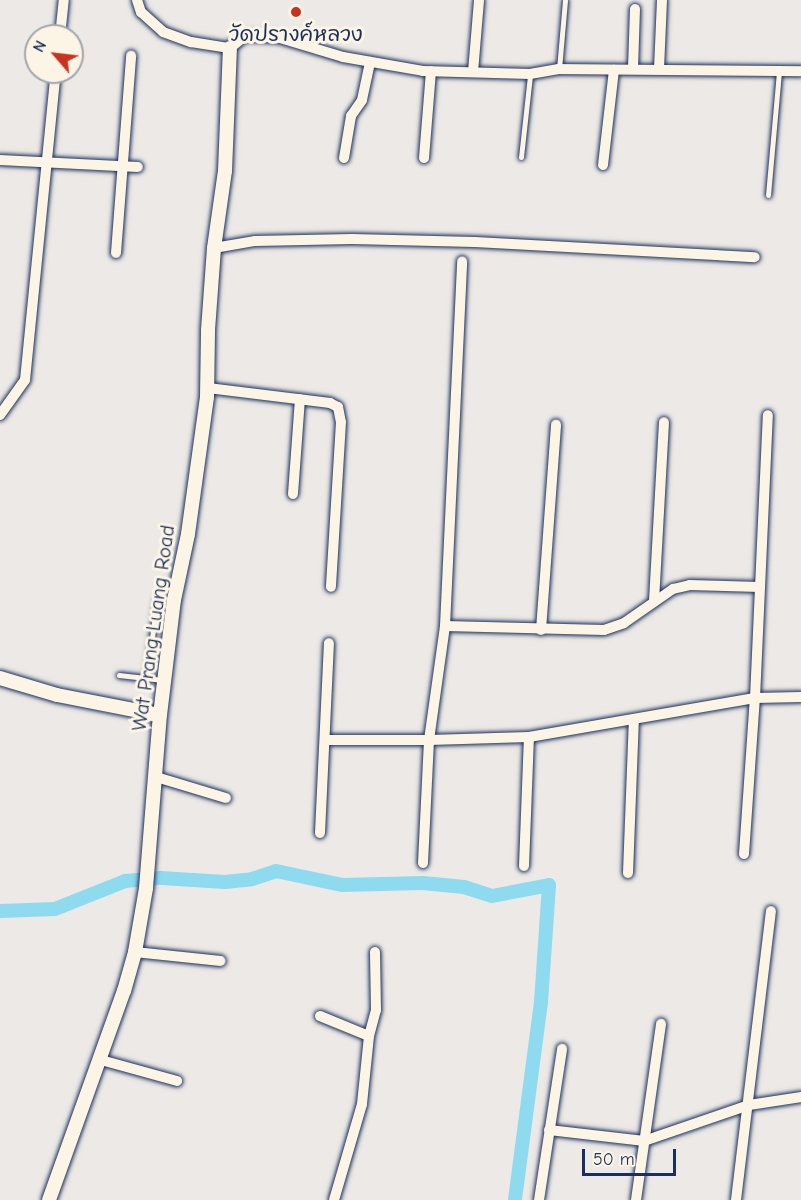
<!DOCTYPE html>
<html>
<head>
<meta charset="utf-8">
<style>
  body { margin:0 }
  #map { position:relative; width:801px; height:1200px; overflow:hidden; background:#ece9e6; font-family:"Comic Neue","Playpen Sans Thai",sans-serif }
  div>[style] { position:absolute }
  .canal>* { height:14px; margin:-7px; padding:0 7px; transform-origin:7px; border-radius:7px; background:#8edbef }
  .roads { filter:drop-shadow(0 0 2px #1b2f5e) drop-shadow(0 0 2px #1b2f5e) }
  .service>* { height:5px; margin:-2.5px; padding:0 2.5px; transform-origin:2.5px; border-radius:2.5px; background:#fcf5e5 }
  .minor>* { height:10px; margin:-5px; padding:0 5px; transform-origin:5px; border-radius:5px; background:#fcf5e5 }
  .tertiary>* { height:14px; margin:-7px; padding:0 7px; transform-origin:7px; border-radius:7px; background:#fcf5e5 }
  .dots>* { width:16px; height:16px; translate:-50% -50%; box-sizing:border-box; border:3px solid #fcf5e5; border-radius:50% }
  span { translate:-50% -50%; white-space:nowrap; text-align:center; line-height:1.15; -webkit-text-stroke:6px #fcf5e5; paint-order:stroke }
  .poi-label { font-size:21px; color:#1b2f5e }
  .street-label { font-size:21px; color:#1b2f5e }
  .north { position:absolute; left:24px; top:24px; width:60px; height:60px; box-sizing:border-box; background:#fcf5e5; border:2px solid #a2a6af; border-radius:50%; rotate:298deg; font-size:16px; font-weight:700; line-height:24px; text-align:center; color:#1b2f5e }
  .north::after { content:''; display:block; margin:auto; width:21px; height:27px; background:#c8321e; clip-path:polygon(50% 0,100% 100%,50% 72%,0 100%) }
  .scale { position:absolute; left:582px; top:1149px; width:94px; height:27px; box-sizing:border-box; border:3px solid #1b2f5e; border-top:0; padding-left:8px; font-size:18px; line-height:21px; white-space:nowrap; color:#1b2f5e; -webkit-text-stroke:4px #fcf5e5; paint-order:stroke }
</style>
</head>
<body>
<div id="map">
  <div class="canal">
    <i style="left:0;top:911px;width:55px;rotate:-2.1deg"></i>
    <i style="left:55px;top:909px;width:75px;rotate:-21.8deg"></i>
    <i style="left:125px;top:881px;width:36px;rotate:-5deg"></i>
    <i style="left:161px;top:878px;width:64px;rotate:3.6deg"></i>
    <i style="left:225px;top:882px;width:27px;rotate:-6deg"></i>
    <i style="left:252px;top:879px;width:25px;rotate:-18deg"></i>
    <i style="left:276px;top:871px;width:67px;rotate:12deg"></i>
    <i style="left:342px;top:885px;width:81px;rotate:-1.4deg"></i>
    <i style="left:423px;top:883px;width:41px;rotate:5.6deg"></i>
    <i style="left:464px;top:887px;width:29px;rotate:18deg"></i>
    <i style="left:492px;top:896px;width:58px;rotate:-10.9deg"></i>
    <i style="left:549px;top:885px;width:117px;rotate:93.9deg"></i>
    <i style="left:541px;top:1002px;width:200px;rotate:97.5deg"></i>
  </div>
  <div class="roads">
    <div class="service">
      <i style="left:559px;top:69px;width:69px;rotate:-85deg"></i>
      <i style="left:521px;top:157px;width:82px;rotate:-83.7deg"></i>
      <i style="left:768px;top:195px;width:124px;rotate:-84.9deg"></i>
      <i style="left:119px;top:675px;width:44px;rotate:6.5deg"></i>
      <i style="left:147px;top:677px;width:79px;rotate:-82.7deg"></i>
    </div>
    <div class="minor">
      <i style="left:137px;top:0;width:13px;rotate:72deg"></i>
      <i style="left:141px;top:12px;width:30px;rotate:42deg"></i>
      <i style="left:163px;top:32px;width:30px;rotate:20deg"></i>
      <i style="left:191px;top:42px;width:39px;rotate:9deg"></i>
      <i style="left:230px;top:48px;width:19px;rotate:-39deg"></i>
      <i style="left:245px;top:36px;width:35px;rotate:3deg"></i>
      <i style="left:280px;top:38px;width:66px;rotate:16.8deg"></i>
      <i style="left:343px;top:57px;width:81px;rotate:9.9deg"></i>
      <i style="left:423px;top:71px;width:107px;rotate:1.6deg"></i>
      <i style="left:530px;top:74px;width:29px;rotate:-10deg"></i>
      <i style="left:559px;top:69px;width:242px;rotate:0.5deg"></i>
      <i style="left:60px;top:36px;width:36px;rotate:-84deg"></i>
      <i style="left:633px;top:69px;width:60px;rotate:-88.1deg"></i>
      <i style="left:659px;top:69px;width:69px;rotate:-87.5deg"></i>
      <i style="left:473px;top:72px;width:72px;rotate:-85.2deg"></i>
      <i style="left:344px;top:158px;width:43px;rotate:-80.5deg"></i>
      <i style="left:351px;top:116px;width:19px;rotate:-55deg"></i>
      <i style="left:362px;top:100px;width:39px;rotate:-78deg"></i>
      <i style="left:424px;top:158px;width:87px;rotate:-85.4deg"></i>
      <i style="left:0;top:160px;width:138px;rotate:2.9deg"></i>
      <i style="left:603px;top:165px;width:96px;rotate:-83.4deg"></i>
      <i style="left:214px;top:248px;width:42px;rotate:-9.7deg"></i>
      <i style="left:255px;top:241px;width:97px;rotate:-1.2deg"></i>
      <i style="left:352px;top:239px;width:123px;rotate:1.4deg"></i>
      <i style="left:475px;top:242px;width:280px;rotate:3.1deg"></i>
      <i style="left:116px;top:253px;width:198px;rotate:-85.6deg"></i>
      <i style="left:208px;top:388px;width:123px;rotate:7deg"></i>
      <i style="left:330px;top:403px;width:9px;rotate:27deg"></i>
      <i style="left:338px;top:407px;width:15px;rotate:79deg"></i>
      <i style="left:341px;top:422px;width:165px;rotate:93.5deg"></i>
      <i style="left:0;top:415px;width:43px;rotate:-54.5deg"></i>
      <i style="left:25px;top:380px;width:310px;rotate:-84.3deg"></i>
      <i style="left:293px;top:494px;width:95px;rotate:-85.8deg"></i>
      <i style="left:654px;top:601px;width:179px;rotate:-86.8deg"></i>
      <i style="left:445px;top:626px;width:159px;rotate:1.4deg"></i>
      <i style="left:604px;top:630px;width:21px;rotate:-19deg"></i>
      <i style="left:624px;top:623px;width:60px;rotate:-34.8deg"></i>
      <i style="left:673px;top:589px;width:17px;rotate:-13deg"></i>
      <i style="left:690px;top:585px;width:70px;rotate:1.6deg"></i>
      <i style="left:541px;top:630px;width:206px;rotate:-85.8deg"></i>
      <i style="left:325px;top:740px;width:104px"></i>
      <i style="left:429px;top:740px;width:100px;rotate:-1.7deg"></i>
      <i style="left:529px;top:737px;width:229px;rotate:-9.8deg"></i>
      <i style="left:755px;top:698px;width:46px;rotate:-1.2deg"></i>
      <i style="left:156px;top:777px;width:73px;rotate:16.7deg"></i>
      <i style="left:320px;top:833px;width:190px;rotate:-87.3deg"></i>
      <i style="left:744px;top:854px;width:156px;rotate:-86deg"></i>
      <i style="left:755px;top:698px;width:283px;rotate:-87.4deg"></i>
      <i style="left:423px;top:863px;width:123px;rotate:-87.2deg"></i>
      <i style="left:429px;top:740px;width:115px;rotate:-82deg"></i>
      <i style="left:445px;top:626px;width:365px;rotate:-87.3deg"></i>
      <i style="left:524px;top:866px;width:129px;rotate:-87.8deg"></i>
      <i style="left:628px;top:873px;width:153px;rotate:-87.8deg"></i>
      <i style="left:135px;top:952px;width:86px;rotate:6deg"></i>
      <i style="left:320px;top:1016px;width:53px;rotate:22.2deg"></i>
      <i style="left:101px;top:1060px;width:79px;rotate:15.4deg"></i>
      <i style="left:549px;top:1130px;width:96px;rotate:6.6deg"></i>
      <i style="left:644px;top:1141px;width:111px;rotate:-18.9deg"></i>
      <i style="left:749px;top:1105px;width:53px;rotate:-8.7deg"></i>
      <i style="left:334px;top:1200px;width:100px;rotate:-73.7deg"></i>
      <i style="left:362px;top:1104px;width:68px;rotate:-84.1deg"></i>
      <i style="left:369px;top:1036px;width:27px;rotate:-75deg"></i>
      <i style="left:376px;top:1010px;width:58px;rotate:-91deg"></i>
      <i style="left:539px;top:1200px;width:153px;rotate:-81.3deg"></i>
      <i style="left:636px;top:1200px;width:178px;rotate:-81.9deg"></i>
      <i style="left:736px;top:1200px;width:291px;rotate:-83.1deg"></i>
    </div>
    <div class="tertiary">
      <i style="left:0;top:678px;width:59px;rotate:16.6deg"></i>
      <i style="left:57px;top:695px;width:105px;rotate:11deg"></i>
      <i style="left:49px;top:1200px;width:222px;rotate:-70.3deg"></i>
      <i style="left:124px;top:991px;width:41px;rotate:-74.2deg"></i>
      <i style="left:135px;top:952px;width:65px;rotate:-80.2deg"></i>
      <i style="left:146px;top:888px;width:174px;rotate:-85.4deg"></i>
      <i style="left:160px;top:715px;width:116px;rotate:-83.1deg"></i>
      <i style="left:174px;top:600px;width:67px;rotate:-78deg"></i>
      <i style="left:188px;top:534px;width:138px;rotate:-82.1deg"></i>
      <i style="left:207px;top:397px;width:67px;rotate:-89.1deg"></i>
      <i style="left:208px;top:330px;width:82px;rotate:-85.8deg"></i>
      <i style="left:214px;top:248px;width:78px;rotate:-81.9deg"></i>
      <i style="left:225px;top:171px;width:123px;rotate:-87.7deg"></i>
    </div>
  </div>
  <div class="dots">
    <i style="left:296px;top:12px;background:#c8321e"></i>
  </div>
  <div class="poi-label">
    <span style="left:296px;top:34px">วัดปรางค์หลวง</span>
  </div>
  <div class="street-label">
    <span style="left:153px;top:628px;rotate:-82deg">Wat Prang Luang Road</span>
  </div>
  <div class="north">N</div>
  <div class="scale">50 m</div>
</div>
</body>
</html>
